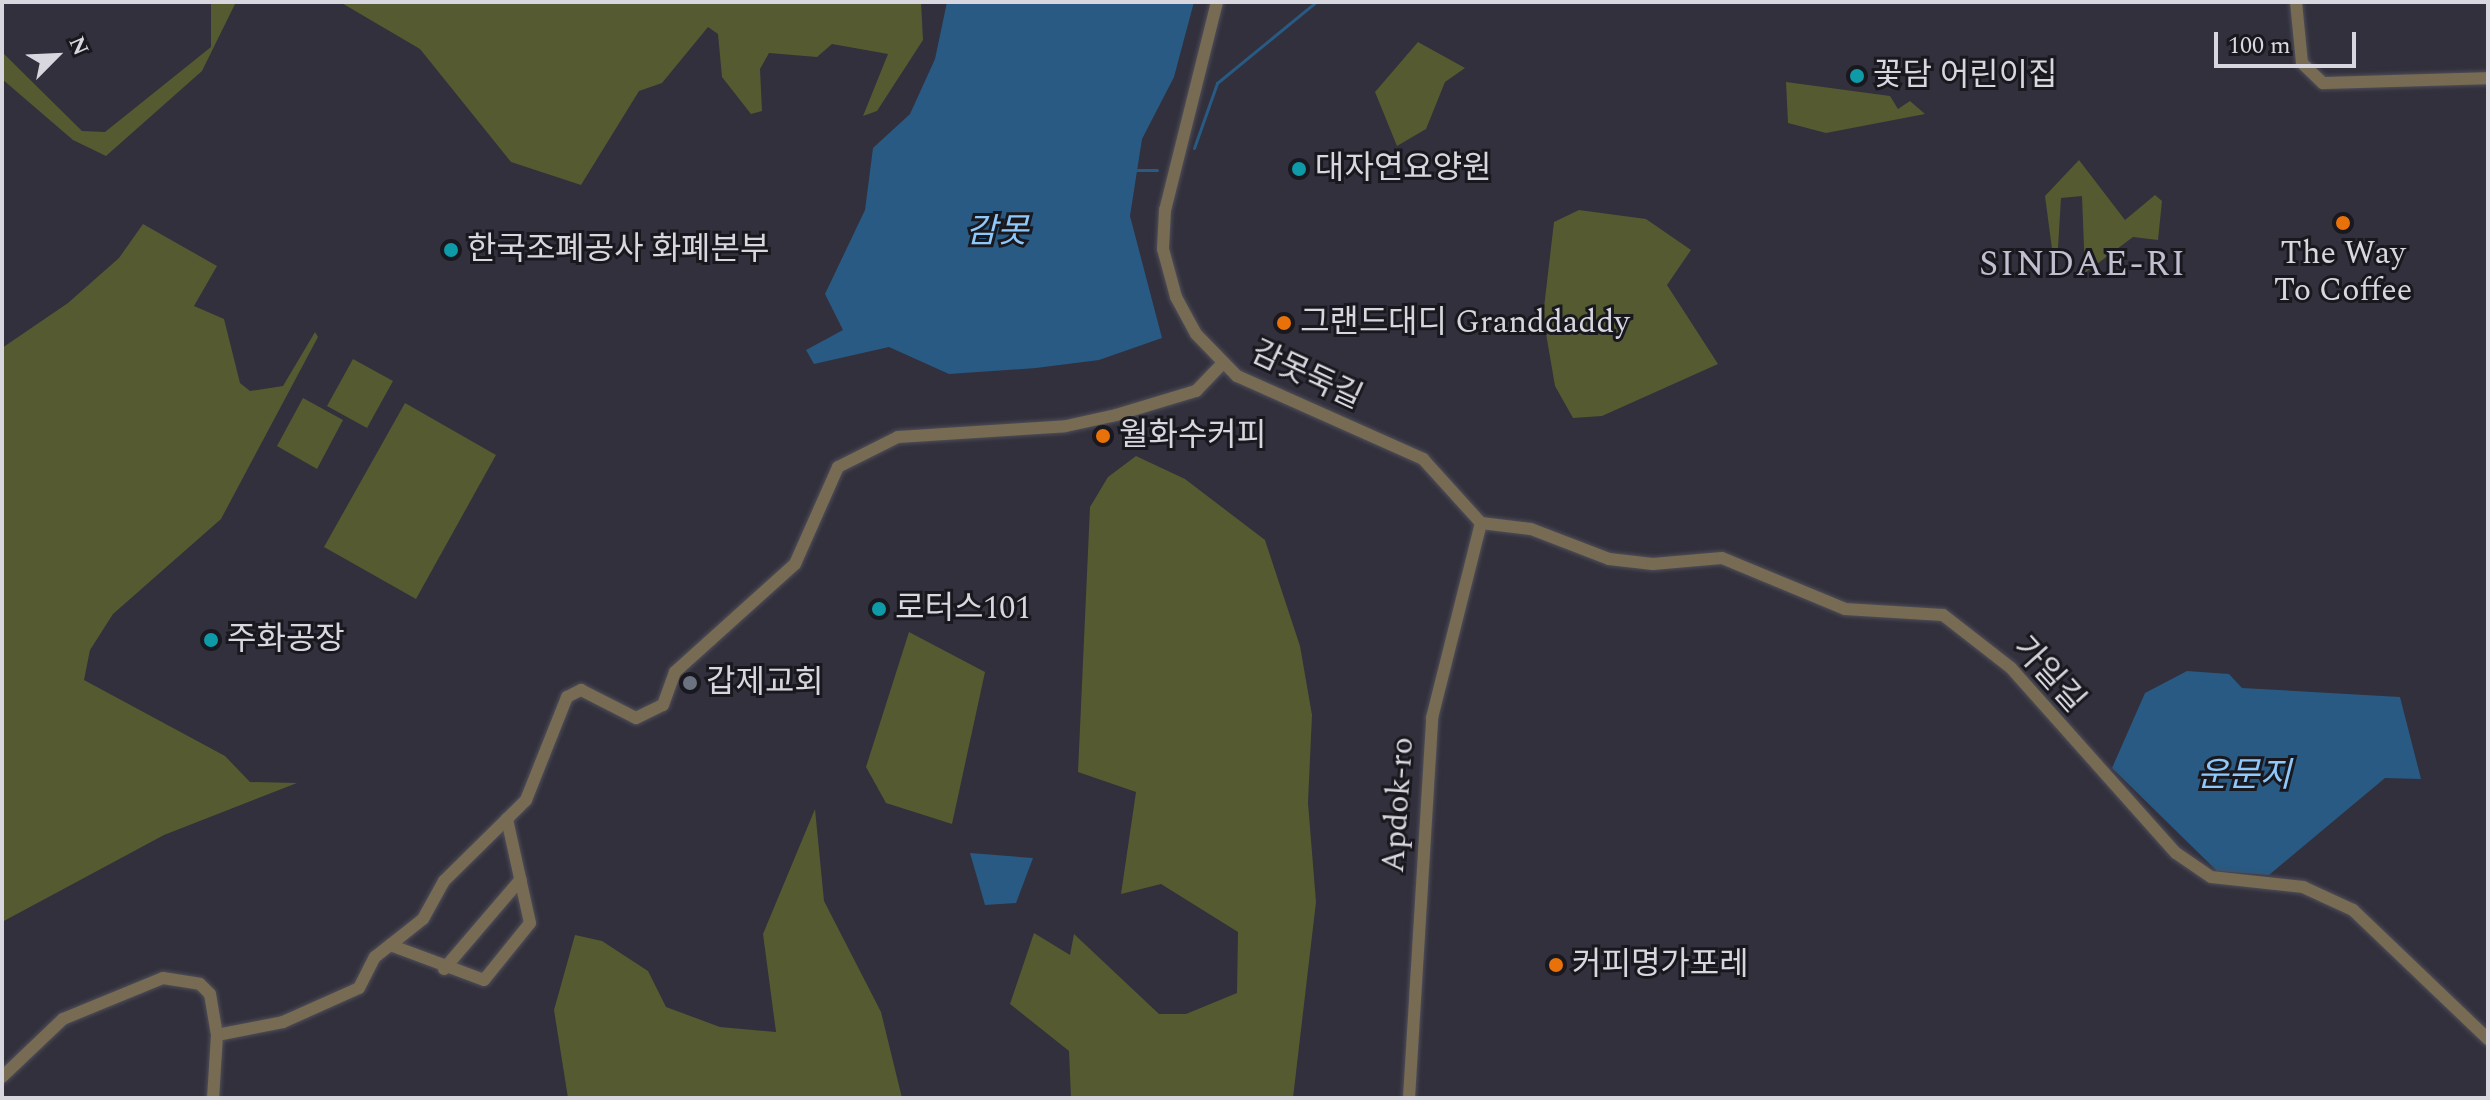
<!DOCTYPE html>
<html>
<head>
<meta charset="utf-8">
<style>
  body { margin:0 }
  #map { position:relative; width:2490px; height:1100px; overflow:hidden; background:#31303c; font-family:Spectral,"Noto Sans KR",serif }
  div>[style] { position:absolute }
  .green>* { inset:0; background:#555a31 }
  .water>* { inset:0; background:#285a83 }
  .stream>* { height:3px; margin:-1.5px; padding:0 1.5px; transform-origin:1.5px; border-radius:1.5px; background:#285a83 }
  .roads { filter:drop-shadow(0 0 2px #4f4e59) drop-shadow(0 0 2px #4f4e59) }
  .minor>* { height:12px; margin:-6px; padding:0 6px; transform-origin:6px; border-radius:6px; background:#776b53 }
  .dots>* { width:22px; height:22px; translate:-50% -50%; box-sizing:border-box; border:4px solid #19181e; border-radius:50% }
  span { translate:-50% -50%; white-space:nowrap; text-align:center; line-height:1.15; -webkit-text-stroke:6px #19181e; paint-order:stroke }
  .poi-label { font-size:32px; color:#d8d7df }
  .left { translate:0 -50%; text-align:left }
  .street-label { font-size:32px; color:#d8d7df }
  .water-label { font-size:34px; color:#8fc8fa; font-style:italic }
  .quarter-label { font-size:36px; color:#c0bfcf; letter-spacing:2px }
  .frame { position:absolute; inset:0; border:4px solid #d8d7df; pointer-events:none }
  .north { position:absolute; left:16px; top:16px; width:80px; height:80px; -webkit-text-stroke:6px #19181e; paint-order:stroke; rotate:66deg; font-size:22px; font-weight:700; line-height:32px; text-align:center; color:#d8d7df }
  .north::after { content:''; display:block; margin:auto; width:28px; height:36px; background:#d8d7df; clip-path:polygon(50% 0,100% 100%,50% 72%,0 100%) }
  .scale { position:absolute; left:2214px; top:32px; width:142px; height:36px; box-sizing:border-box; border:4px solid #d8d7df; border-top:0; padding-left:10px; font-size:24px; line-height:28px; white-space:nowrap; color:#d8d7df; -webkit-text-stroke:6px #19181e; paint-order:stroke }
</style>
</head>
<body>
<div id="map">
  <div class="green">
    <i style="clip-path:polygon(211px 2px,236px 2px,202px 71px,106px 156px,73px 140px,2px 79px,2px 52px,82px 131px,105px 132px,211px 47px)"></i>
    <i style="clip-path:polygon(340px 2px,921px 2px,923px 40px,877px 111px,863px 116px,888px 54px,832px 44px,817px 57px,769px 53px,760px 69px,762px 111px,751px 114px,722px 77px,718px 34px,708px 27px,662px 83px,639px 91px,581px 185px,511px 162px,420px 49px)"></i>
    <i style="clip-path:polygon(1418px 42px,1465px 68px,1445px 82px,1426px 129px,1397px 146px,1375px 92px)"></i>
    <i style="clip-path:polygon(1786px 82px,1890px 96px,1898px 109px,1910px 101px,1925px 114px,1826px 133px,1788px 123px)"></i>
    <i style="clip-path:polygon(2079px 160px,2125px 220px,2155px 195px,2162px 201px,2158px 240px,2133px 237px,2085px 273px,2082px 196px,2061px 198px,2058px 248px,2052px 249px,2045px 196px)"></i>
    <i style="clip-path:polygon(1579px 210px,1646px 219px,1691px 250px,1667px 285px,1718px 364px,1602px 416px,1573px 418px,1555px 386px,1543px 316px,1554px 222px)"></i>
    <i style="clip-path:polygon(143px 224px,217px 266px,194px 306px,224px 319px,240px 383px,250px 391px,283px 386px,315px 332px,318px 337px,221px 519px,113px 614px,90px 650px,84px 680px,225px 756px,250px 782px,297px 783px,164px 835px,2px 922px,2px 348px,68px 303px,119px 258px)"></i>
    <i style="clip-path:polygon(353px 359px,393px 381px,367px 428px,327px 406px)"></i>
    <i style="clip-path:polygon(303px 398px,343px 420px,317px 469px,277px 446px)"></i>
    <i style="clip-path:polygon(405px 403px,496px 455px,416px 599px,324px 547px)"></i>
    <i style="clip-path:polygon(1136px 456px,1185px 479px,1265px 540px,1300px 646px,1312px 715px,1308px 803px,1316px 902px,1293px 1098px,1071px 1098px,1069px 1051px,1010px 1004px,1034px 933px,1070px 955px,1074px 934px,1159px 1014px,1186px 1014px,1237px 993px,1238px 932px,1161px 884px,1121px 894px,1136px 792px,1078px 772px,1090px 507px,1108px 477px)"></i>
    <i style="clip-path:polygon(909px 632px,985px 672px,952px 824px,886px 803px,866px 767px)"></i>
    <i style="clip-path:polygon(815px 809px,824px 901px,881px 1012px,902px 1098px,568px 1098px,554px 1010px,575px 935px,602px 941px,648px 971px,666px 1007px,720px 1027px,776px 1032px,763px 934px)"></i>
  </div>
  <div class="water">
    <i style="clip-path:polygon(947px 2px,1194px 2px,1174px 77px,1142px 139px,1130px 216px,1162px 338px,1099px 360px,1036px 368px,949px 374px,889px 347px,814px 364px,806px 350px,843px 330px,825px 294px,865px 210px,873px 148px,910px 114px,935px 59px)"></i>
    <i style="clip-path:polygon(2187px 671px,2229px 674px,2242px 688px,2400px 697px,2421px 779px,2385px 778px,2269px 875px,2217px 871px,2112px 768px,2145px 693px)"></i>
    <i style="clip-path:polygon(970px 853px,1033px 858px,1016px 903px,985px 905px)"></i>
  </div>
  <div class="stream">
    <i style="left:1194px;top:148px;width:69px;rotate:-70.5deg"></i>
    <i style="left:1217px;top:83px;width:128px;rotate:-39.3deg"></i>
    <i style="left:1137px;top:170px;width:20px"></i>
  </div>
  <div class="roads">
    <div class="minor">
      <i style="left:1217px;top:2px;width:214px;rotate:104deg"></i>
      <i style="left:1165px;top:210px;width:39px;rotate:93deg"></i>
      <i style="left:1163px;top:249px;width:50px;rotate:74.8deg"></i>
      <i style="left:1176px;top:297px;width:42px;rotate:61.6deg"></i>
      <i style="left:1196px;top:334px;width:59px;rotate:45.7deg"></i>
      <i style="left:1237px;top:376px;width:204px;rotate:24deg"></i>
      <i style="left:1423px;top:459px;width:86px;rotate:47.8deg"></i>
      <i style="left:2296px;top:2px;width:61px;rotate:84.4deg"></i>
      <i style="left:2302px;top:63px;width:29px;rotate:44deg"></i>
      <i style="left:2323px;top:83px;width:165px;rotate:-1.7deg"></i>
      <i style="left:1481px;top:523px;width:50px;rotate:6.8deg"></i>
      <i style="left:1531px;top:529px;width:84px;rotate:21deg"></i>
      <i style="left:1609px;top:559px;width:44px;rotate:6.5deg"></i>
      <i style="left:1653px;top:564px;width:69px;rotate:-5deg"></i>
      <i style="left:1722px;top:558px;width:133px;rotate:22.5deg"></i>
      <i style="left:1845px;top:609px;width:98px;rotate:3.5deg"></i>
      <i style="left:1943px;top:615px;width:86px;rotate:37.9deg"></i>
      <i style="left:2011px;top:668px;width:248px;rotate:48.3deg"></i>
      <i style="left:2176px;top:853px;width:42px;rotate:34.4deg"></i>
      <i style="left:2211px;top:877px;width:93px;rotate:6.2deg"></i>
      <i style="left:2303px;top:887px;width:55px;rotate:24.7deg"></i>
      <i style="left:2353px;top:910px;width:187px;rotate:43.7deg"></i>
      <i style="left:390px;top:945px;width:100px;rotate:20.4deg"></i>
      <i style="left:484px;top:980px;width:73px;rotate:-51.1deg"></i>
      <i style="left:530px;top:923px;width:107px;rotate:-102.5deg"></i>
      <i style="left:444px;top:969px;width:118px;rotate:-49.5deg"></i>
      <i style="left:217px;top:1035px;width:67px;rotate:-11.1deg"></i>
      <i style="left:283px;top:1022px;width:83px;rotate:-24.1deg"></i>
      <i style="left:359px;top:988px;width:35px;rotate:-63deg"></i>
      <i style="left:375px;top:957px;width:61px;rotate:-38.4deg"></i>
      <i style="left:423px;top:919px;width:43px;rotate:-61.1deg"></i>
      <i style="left:444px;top:881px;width:115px;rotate:-44.6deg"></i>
      <i style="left:526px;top:800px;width:111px;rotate:-68.3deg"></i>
      <i style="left:567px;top:697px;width:16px;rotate:-27deg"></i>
      <i style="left:581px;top:690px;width:62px;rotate:27deg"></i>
      <i style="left:636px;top:718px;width:30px;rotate:-26deg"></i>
      <i style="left:663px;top:705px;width:35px;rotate:-70deg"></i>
      <i style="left:675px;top:672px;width:161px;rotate:-42deg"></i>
      <i style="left:795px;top:564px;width:106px;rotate:-66.1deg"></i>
      <i style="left:838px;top:467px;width:67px;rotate:-26.6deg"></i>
      <i style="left:898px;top:437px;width:168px;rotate:-3.7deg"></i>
      <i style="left:1066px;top:426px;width:51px;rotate:-12.4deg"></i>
      <i style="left:1116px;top:415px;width:84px;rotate:-16.7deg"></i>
      <i style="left:1196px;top:391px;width:37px;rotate:-46deg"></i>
      <i style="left:2px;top:1077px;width:84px;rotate:-43.6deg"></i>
      <i style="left:63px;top:1019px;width:108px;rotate:-22.3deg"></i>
      <i style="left:163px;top:978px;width:37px;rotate:9deg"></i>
      <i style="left:200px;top:984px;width:14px;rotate:45deg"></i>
      <i style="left:210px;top:994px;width:42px;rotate:80.3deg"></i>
      <i style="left:217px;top:1035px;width:63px;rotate:93.6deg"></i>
      <i style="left:1409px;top:1098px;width:381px;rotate:-86.5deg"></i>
      <i style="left:1432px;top:718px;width:201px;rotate:-75.9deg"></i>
    </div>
  </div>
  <div class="dots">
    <i style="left:1857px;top:76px;background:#0f9aa8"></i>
    <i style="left:1299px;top:169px;background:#0f9aa8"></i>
    <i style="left:2343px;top:223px;background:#e8710a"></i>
    <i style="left:451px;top:250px;background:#0f9aa8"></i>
    <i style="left:1284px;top:323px;background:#e8710a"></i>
    <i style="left:1103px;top:436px;background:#e8710a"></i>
    <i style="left:879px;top:609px;background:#0f9aa8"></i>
    <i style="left:211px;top:640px;background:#0f9aa8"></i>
    <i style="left:690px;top:683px;background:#6b7280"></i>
    <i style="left:1556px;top:965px;background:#e8710a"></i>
  </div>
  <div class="poi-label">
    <span class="left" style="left:1873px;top:76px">꽃담 어린이집</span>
    <span class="left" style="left:1315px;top:169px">대자연요양원</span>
    <span class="left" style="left:467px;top:250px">한국조폐공사 화폐본부</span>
    <span style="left:2343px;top:273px">The Way<br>To Coffee</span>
    <span class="left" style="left:1300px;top:323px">그랜드대디 Granddaddy</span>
    <span class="left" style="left:1119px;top:436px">월화수커피</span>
    <span class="left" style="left:895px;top:609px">로터스101</span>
    <span class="left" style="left:227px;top:640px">주화공장</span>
    <span class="left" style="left:706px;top:683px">갑제교회</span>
    <span class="left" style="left:1572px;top:965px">커피명가포레</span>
  </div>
  <div class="street-label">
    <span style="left:1306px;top:376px;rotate:25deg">감못둑길</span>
    <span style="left:2048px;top:675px;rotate:48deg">가일길</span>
    <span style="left:1399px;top:805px;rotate:-86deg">Apdok-ro</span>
  </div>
  <div class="water-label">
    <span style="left:997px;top:233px">감못</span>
    <span style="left:2244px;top:777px">운문지</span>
  </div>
  <div class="quarter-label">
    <span style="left:2083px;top:265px">SINDAE-RI</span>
  </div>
  <div class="frame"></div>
  <div class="north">N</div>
  <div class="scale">100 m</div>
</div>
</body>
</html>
